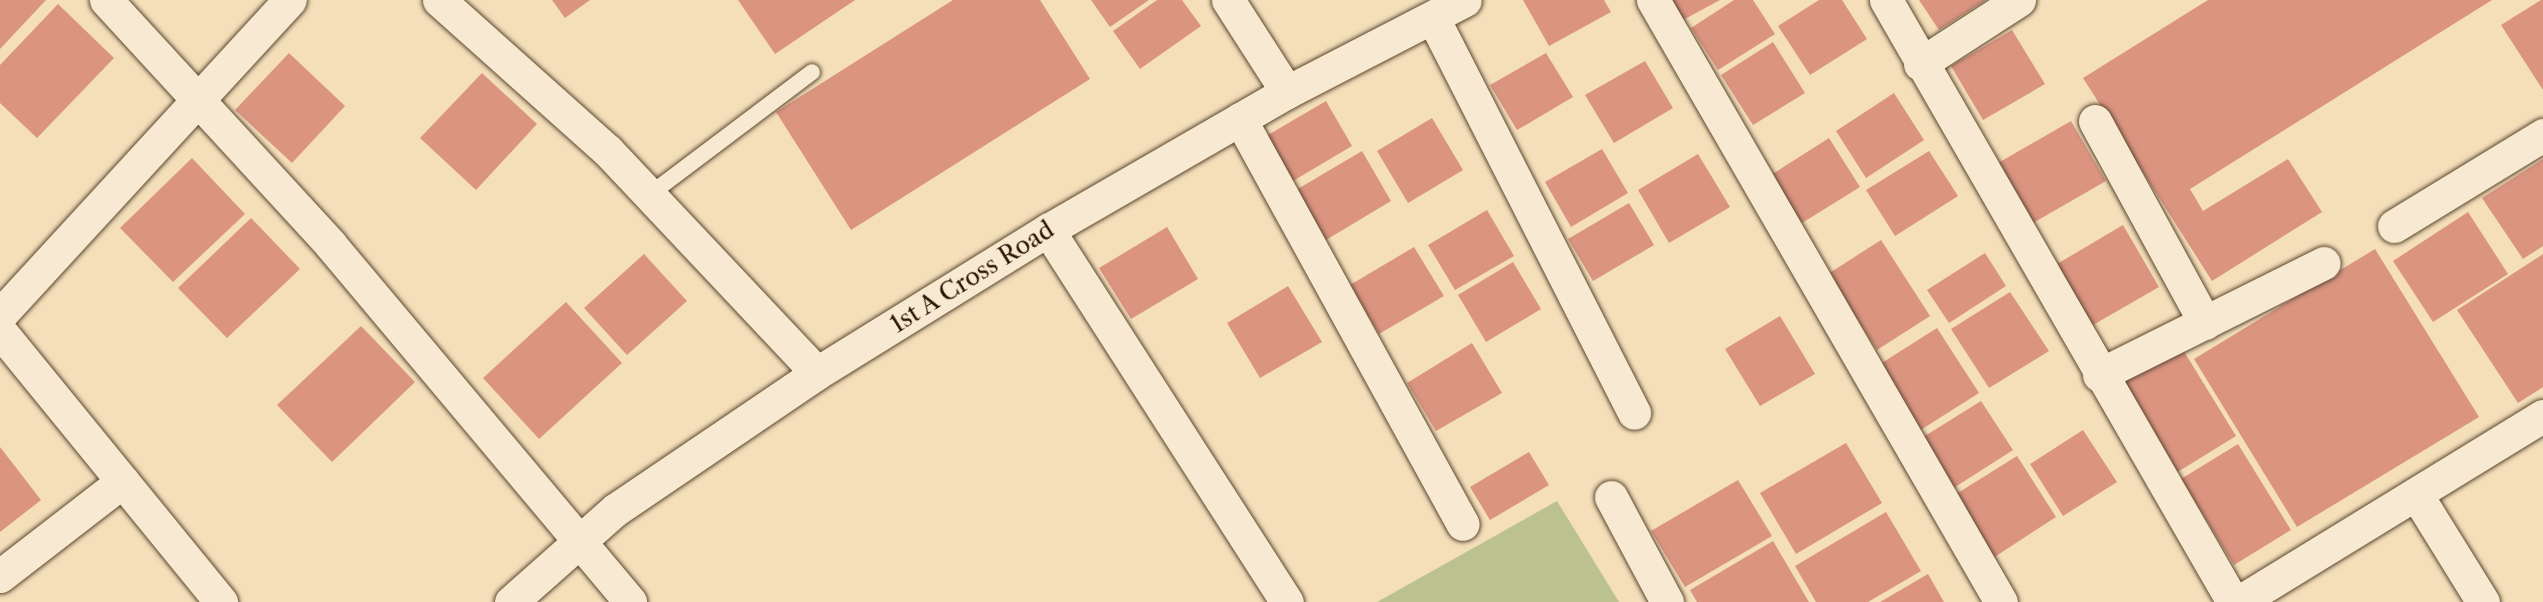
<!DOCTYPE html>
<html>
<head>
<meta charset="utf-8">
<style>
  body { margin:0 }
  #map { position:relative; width:2543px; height:602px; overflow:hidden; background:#f4dfba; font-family:"Libre Caslon Text",serif }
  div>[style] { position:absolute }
  .green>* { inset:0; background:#bbc290 }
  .building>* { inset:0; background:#da9480 }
  .roads { filter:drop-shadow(0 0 2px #5c4730) drop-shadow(0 0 2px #5c4730) }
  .service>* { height:16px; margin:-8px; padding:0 8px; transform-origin:8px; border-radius:8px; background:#f8ead2 }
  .minor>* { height:33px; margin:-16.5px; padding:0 16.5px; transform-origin:16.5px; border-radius:16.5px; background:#f8ead2 }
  span { translate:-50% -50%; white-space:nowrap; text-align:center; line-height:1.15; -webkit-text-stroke:7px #f8ead2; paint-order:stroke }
  .street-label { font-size:24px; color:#291402 }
</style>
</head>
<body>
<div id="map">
  <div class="green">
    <i style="clip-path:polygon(1557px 501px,1619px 602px,1377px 602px)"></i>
  </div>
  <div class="building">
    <i style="clip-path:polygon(0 0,46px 0,0 49px)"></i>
    <i style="clip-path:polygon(552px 0,590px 0,565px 18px)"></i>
    <i style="clip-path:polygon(738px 0,855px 0,775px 54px)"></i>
    <i style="clip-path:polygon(953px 0,1040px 0,1090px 79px,851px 230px,776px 112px)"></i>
    <i style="clip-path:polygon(1091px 0,1149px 0,1110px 27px)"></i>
    <i style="clip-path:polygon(1157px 0,1182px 0,1201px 26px,1140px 69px,1113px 31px)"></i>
    <i style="clip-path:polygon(1523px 0,1604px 0,1611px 12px,1549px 46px)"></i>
    <i style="clip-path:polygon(1672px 0,1720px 0,1683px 20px)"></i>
    <i style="clip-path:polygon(1734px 0,1753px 0,1775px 34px,1718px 70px,1691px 28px)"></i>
    <i style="clip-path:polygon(1819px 0,1842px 0,1867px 39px,1810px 75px,1778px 26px)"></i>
    <i style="clip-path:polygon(1919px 0,1986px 0,1939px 30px)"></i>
    <i style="clip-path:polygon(2208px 0,2492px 0,2190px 189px,2203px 211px,2288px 159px,2322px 212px,2212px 281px,2083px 78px)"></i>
    <i style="clip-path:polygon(2541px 0,2543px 0,2543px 90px,2501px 25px)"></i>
    <i style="clip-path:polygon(58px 4px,114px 58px,37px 138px,0 103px,0 65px)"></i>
    <i style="clip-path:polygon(2012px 30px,2045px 84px,1983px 120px,1951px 66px)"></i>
    <i style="clip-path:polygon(1773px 42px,1805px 93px,1753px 125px,1721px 75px)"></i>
    <i style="clip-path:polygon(289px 53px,345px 106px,292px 163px,235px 110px)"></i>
    <i style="clip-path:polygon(1546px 53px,1573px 97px,1517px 130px,1490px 85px)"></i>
    <i style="clip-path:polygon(1645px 61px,1673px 108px,1614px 143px,1585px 95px)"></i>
    <i style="clip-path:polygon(482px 73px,537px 124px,476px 190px,420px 138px)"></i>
    <i style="clip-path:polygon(1894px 93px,1924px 140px,1866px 178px,1836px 131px)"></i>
    <i style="clip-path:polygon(1326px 101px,1352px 146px,1293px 181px,1266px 136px)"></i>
    <i style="clip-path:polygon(1432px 118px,1463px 170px,1408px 203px,1377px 151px)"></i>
    <i style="clip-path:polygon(2071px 121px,2106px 181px,2033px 223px,1998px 163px)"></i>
    <i style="clip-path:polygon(1829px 138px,1860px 187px,1802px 223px,1771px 175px)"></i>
    <i style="clip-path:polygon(1602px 149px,1628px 193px,1571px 227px,1545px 182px)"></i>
    <i style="clip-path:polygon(1362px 151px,1391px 201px,1326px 240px,1296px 190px)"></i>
    <i style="clip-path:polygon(1929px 151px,1958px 196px,1895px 236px,1866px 190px)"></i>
    <i style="clip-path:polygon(1698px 154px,1730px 207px,1669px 243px,1638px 190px)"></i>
    <i style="clip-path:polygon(192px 158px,245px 214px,173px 282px,120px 228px)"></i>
    <i style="clip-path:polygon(2543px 159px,2543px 246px,2523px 259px,2482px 198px)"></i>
    <i style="clip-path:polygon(1629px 203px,1654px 245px,1593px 281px,1568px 239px)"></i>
    <i style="clip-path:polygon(1487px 210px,1514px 256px,1455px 290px,1428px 245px)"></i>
    <i style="clip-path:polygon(2468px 212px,2508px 274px,2433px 322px,2393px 261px)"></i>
    <i style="clip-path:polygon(251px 218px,300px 269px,227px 338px,178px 288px)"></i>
    <i style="clip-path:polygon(2123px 225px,2159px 287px,2093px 325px,2057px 264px)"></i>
    <i style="clip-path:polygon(1167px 227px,1198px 279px,1131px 319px,1099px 268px)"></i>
    <i style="clip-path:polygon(1881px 240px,1930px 316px,1877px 350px,1828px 274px)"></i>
    <i style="clip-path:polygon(1414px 247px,1444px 296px,1379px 334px,1350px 285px)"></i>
    <i style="clip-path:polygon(2375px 249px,2479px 417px,2297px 527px,2194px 359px)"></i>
    <i style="clip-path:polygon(1985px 253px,2006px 286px,1949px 323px,1927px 290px)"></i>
    <i style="clip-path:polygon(644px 254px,687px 301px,627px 355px,584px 308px)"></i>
    <i style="clip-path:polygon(2543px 254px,2543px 387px,2518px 403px,2457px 310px)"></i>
    <i style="clip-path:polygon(1513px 262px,1541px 309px,1486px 342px,1458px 295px)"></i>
    <i style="clip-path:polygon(1288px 286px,1322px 342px,1260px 378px,1227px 323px)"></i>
    <i style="clip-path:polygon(2010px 292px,2049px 351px,1989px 388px,1951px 329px)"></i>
    <i style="clip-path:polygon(566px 302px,622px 363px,539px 439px,483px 378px)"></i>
    <i style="clip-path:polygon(1780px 316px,1815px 374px,1760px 406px,1725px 349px)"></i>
    <i style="clip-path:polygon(361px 326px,415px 382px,332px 462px,277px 405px)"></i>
    <i style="clip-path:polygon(1937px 328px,1979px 393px,1919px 431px,1877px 366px)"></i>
    <i style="clip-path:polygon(1472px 343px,1502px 393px,1436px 431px,1407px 383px)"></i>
    <i style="clip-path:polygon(2180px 345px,2236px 436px,2176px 473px,2120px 382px)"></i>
    <i style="clip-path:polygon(1981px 401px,2013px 450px,1952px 489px,1920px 439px)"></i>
    <i style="clip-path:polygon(2083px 430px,2117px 482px,2063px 516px,2030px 464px)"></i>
    <i style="clip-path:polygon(1846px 443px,1882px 503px,1796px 554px,1760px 493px)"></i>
    <i style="clip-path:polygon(2238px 444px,2291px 530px,2234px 565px,2181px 479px)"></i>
    <i style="clip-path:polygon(0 447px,41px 500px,0 532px)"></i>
    <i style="clip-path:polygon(1529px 452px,1549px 485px,1490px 520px,1470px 487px)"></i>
    <i style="clip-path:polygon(2017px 456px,2056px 517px,1993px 558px,1953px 496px)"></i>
    <i style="clip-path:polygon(1738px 480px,1772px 536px,1685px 587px,1651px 531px)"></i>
    <i style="clip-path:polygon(1886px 512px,1921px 571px,1868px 602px,1816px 602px,1795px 566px)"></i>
    <i style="clip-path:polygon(1773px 541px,1809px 602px,1697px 602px,1690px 590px)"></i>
    <i style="clip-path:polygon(1928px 574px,1944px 602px,1880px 602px)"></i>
  </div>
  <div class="roads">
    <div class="service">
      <i style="left:649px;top:195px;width:204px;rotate:-37deg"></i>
    </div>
    <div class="minor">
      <i style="left:106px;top:0;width:331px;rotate:47.4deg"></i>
      <i style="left:330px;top:244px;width:467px;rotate:50deg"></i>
      <i style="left:439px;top:0;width:225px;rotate:41.8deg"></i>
      <i style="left:607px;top:150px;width:306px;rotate:46.7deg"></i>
      <i style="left:1228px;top:0;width:109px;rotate:57.3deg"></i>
      <i style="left:1653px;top:0;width:695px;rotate:59.97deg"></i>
      <i style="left:1886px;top:0;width:695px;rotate:60.04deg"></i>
      <i style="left:1433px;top:18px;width:443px;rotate:63deg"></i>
      <i style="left:1920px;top:64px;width:118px;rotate:-32.9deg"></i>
      <i style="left:1240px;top:119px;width:462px;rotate:61.2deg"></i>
      <i style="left:2095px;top:121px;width:230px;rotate:61.4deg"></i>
      <i style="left:2394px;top:226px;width:175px;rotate:-31.4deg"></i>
      <i style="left:1048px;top:230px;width:442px;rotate:57.3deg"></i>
      <i style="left:0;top:315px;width:428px;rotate:-47.4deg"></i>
      <i style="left:0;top:331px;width:350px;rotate:50.8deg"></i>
      <i style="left:2099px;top:375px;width:251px;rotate:-26.5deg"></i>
      <i style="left:2416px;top:494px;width:127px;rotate:58.2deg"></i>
      <i style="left:1611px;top:497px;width:119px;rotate:61.9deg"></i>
      <i style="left:0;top:576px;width:155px;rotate:-37.7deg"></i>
      <i style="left:511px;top:602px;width:139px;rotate:-41.5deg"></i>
      <i style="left:615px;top:510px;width:244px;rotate:-34.1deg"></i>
      <i style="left:817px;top:373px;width:272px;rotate:-31.8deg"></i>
      <i style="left:1048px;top:230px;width:276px;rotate:-30deg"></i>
      <i style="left:1287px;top:92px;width:200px;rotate:-27.3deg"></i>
      <i style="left:2239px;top:602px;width:356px;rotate:-31.5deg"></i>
    </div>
  </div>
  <div class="street-label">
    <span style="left:972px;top:277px;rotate:-32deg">1st A Cross Road</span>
  </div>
</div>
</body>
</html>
